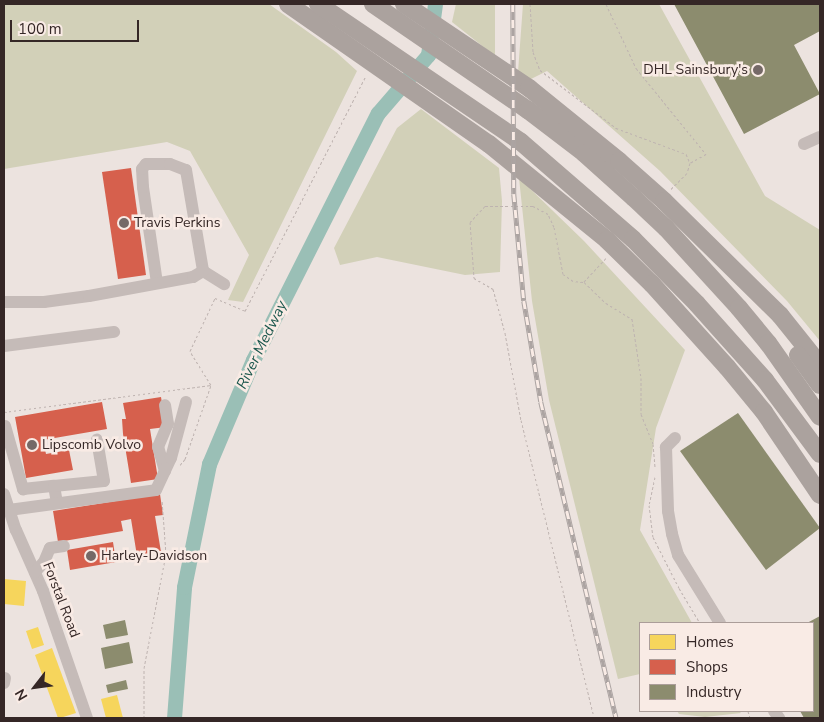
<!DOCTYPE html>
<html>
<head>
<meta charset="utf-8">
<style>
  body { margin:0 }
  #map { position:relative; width:824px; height:722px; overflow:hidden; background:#ece3df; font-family:"Nunito Sans",sans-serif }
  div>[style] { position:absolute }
  .green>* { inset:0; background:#d2d0b8 }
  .homes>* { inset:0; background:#f6d55c }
  .shops>* { inset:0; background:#d6604d }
  .industry>* { inset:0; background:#8c8c6e }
  .river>* { height:15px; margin:-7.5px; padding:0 7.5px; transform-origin:7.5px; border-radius:7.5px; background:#9abfb6 }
  .path>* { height:1px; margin-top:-0.5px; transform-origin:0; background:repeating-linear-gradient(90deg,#beb3b0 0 2.5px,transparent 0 5px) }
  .minor>* { height:12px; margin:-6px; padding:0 6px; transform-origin:6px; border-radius:6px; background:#c5bbb8 }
  .highway>* { height:18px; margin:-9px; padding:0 9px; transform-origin:9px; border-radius:9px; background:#aba29e }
  .rail>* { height:4.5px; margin-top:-2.25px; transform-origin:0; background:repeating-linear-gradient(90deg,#f9ebe5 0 8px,#aca4a2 0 16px); box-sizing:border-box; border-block:1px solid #aca4a2 }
  .dots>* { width:14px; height:14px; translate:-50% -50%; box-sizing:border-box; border:2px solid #f9ebe5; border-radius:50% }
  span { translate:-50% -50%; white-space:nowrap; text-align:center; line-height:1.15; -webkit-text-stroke:5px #f9ebe5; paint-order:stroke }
  .poi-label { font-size:14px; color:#352726 }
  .right { translate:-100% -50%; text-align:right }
  .left { translate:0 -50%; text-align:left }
  .street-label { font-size:14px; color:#352726 }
  .water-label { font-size:15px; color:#1b574d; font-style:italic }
  .frame { position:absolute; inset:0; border:5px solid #352726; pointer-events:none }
  .legend { position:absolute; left:639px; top:622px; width:175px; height:90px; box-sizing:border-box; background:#f9ebe5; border:1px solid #ab9d99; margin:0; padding:6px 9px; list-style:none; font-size:15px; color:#352726 }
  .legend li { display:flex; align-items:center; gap:10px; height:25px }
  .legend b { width:25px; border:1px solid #ab9d99 }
  .north { position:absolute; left:10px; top:662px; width:50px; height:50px; -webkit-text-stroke:4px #f9ebe5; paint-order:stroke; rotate:240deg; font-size:14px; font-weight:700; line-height:20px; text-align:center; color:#352726 }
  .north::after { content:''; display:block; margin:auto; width:18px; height:22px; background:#352726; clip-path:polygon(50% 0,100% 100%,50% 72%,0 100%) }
  .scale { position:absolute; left:10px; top:20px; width:129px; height:22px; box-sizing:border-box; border:2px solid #352726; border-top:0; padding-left:6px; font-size:15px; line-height:18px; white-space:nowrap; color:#352726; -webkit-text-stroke:4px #f9ebe5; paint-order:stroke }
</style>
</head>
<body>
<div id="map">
  <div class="green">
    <i style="clip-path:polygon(4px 4px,269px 4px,336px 52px,357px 71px,243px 302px,228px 300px,249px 255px,190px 151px,167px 142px,4px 169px)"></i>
    <i style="clip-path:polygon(456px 4px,495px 4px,495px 56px,452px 22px)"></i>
    <i style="clip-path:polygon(523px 4px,659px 4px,765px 196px,820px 230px,820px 341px,787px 301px,660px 171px,547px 71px,529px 80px,518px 72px)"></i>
    <i style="clip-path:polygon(421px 109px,499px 168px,502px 201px,500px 272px,465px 275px,377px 257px,340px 265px,334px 248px,397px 128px)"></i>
    <i style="clip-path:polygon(519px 178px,584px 241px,685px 350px,656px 428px,640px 530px,692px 623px,640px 623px,640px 674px,618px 679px,549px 400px,532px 301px)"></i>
    <i style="clip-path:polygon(677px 711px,739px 711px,741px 713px,705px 717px,679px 714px)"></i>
  </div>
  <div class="homes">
    <i style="clip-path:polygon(4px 579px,26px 581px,24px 606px,4px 604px)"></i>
    <i style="clip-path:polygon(38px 627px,44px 645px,32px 649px,26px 631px)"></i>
    <i style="clip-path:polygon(52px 648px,76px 713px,60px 718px,58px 718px,35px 655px)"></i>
    <i style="clip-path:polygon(117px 695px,123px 718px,106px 718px,101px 699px)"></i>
  </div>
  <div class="shops">
    <i style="clip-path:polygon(131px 168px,146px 275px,118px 279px,102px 172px)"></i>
    <i style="clip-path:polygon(161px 397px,166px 427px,150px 429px,158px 479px,131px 483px,123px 434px,122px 419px,126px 419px,123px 403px)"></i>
    <i style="clip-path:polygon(102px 402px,107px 429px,43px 440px,46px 454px,69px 450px,73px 470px,26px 478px,15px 417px)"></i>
    <i style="clip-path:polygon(160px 494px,163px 515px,155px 516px,161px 552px,137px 556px,131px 519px,121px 521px,123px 531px,58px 542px,53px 511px)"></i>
    <i style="clip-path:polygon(113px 542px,116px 562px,70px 570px,67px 550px)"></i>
  </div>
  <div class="industry">
    <i style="clip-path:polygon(674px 4px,820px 4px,820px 31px,794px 45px,820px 94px,744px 134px)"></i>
    <i style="clip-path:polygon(738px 413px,820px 528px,766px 570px,680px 451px)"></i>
    <i style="clip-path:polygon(820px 616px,820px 718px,804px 718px,800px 711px,813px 711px,813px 623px,807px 623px)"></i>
    <i style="clip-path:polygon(125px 620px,128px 635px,106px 639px,103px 625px)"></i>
    <i style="clip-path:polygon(129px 642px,133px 663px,105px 669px,101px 648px)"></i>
    <i style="clip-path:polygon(126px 680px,128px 689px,108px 693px,106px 685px)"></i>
  </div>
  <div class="river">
    <i style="left:174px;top:718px;width:131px;rotate:-85.6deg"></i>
    <i style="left:184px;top:587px;width:126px;rotate:-78.5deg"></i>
    <i style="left:209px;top:464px;width:113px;rotate:-67.1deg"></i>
    <i style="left:253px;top:360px;width:277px;rotate:-63.2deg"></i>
    <i style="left:378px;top:113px;width:77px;rotate:-49.2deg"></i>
    <i style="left:428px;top:55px;width:51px;rotate:-82.2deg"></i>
  </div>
  <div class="path">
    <i style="left:530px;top:4px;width:48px;rotate:86.4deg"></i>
    <i style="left:533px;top:52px;width:19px;rotate:69deg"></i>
    <i style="left:540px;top:70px;width:96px;rotate:37.3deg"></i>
    <i style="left:616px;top:128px;width:75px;rotate:20.4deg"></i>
    <i style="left:686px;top:154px;width:10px;rotate:66deg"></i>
    <i style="left:690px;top:163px;width:10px;rotate:107deg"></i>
    <i style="left:687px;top:173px;width:24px;rotate:135deg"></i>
    <i style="left:606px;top:4px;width:71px;rotate:64.9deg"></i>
    <i style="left:636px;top:68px;width:111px;rotate:50.9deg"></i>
    <i style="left:706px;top:154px;width:18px;rotate:151deg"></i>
    <i style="left:606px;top:258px;width:33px;rotate:133deg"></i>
    <i style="left:584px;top:282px;width:30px;rotate:44deg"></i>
    <i style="left:606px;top:303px;width:31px;rotate:32deg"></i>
    <i style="left:632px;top:319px;width:60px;rotate:81.3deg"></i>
    <i style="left:641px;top:378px;width:36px;rotate:90deg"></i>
    <i style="left:641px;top:414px;width:32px;rotate:68deg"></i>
    <i style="left:653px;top:444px;width:24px;rotate:85deg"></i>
    <i style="left:583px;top:282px;width:10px;rotate:-174deg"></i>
    <i style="left:573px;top:281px;width:12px;rotate:-145deg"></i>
    <i style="left:563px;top:274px;width:48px;rotate:-100.8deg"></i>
    <i style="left:554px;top:227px;width:14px;rotate:-115deg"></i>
    <i style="left:548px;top:214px;width:17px;rotate:-152deg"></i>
    <i style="left:533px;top:206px;width:48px;rotate:180deg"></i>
    <i style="left:485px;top:206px;width:22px;rotate:133deg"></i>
    <i style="left:470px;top:222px;width:56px;rotate:85.9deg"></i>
    <i style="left:474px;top:278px;width:22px;rotate:30deg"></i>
    <i style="left:493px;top:289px;width:46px;rotate:74.7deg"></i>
    <i style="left:505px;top:333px;width:88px;rotate:79.6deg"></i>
    <i style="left:521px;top:420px;width:307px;rotate:76.2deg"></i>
    <i style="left:211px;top:385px;width:40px;rotate:-122deg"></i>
    <i style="left:190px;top:351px;width:59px;rotate:-64.7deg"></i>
    <i style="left:215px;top:298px;width:33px;rotate:23deg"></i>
    <i style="left:245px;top:311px;width:264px;rotate:-62.8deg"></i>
    <i style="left:4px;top:412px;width:209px;rotate:-7.4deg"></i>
    <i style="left:180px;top:465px;width:8px;rotate:-50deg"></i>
    <i style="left:185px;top:459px;width:78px;rotate:-70.6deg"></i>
    <i style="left:655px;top:477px;width:29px;rotate:102deg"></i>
    <i style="left:649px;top:505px;width:32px;rotate:83deg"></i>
    <i style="left:653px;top:537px;width:57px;rotate:63deg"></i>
    <i style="left:679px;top:588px;width:41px;rotate:59deg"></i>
    <i style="left:748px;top:711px;width:7px;rotate:74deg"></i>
    <i style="left:144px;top:718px;width:50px;rotate:-90deg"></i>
    <i style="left:144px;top:668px;width:116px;rotate:-79.1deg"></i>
    <i style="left:166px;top:554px;width:54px;rotate:-94.2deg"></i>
  </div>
  <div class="minor">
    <i style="left:804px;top:144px;width:17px;rotate:-24deg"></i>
    <i style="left:203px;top:271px;width:25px;rotate:32deg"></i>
    <i style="left:157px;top:283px;width:97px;rotate:-98.3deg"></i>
    <i style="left:143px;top:187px;width:18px;rotate:-93deg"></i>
    <i style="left:142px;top:169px;width:6px;rotate:-51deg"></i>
    <i style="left:146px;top:164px;width:24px"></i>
    <i style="left:170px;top:164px;width:17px;rotate:21deg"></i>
    <i style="left:186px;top:170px;width:102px;rotate:80.4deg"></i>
    <i style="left:4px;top:302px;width:40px"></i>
    <i style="left:44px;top:302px;width:45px;rotate:-7.6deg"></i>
    <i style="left:89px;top:296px;width:106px;rotate:-10.4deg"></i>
    <i style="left:193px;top:277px;width:12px;rotate:-31deg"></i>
    <i style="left:4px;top:346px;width:111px;rotate:-7.3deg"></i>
    <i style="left:5px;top:426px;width:66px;rotate:74.1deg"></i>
    <i style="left:23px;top:489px;width:31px;rotate:-6deg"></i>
    <i style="left:675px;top:438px;width:13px;rotate:135deg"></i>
    <i style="left:666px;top:447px;width:64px;rotate:88.2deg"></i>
    <i style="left:668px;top:511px;width:23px;rotate:80deg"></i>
    <i style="left:672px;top:534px;width:22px;rotate:74deg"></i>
    <i style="left:678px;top:555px;width:80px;rotate:58.3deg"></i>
    <i style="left:165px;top:471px;width:25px;rotate:-106deg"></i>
    <i style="left:158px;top:447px;width:25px;rotate:-67deg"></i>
    <i style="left:168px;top:424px;width:19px;rotate:-99deg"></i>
    <i style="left:4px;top:494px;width:38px;rotate:72deg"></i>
    <i style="left:16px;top:530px;width:67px;rotate:66.1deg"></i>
    <i style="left:43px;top:591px;width:134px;rotate:70.9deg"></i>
    <i style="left:57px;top:503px;width:17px;rotate:-100deg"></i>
    <i style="left:54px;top:486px;width:50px;rotate:-5.7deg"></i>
    <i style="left:104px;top:481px;width:42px;rotate:-99.7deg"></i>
    <i style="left:9px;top:510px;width:148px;rotate:-7.7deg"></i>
    <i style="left:156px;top:490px;width:35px;rotate:-65deg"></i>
    <i style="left:171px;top:458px;width:58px;rotate:-75deg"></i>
    <i style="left:35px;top:572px;width:13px;rotate:-48deg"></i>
    <i style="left:44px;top:562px;width:15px;rotate:-67deg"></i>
    <i style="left:50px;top:548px;width:14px;rotate:-8deg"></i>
    <i style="left:4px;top:683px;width:5px;rotate:-79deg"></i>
    <i style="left:774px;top:711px;width:9px;rotate:54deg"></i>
  </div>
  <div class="highway">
    <i style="left:288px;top:4px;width:245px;rotate:34.9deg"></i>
    <i style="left:489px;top:144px;width:152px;rotate:39.1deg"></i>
    <i style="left:607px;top:240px;width:63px;rotate:44.4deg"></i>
    <i style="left:652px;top:284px;width:112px;rotate:47.9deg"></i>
    <i style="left:727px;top:367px;width:58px;rotate:50.6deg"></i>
    <i style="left:764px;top:412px;width:100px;rotate:56deg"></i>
    <i style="left:318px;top:4px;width:245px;rotate:34.2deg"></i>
    <i style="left:521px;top:142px;width:148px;rotate:40.9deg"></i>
    <i style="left:633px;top:239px;width:91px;rotate:45.4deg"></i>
    <i style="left:697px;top:304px;width:102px;rotate:48.2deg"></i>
    <i style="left:765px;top:380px;width:92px;rotate:53.4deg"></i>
    <i style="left:373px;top:4px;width:188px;rotate:34.4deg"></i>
    <i style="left:528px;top:110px;width:71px;rotate:37.5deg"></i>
    <i style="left:584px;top:153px;width:67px;rotate:42deg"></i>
    <i style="left:634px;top:198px;width:44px;rotate:43.2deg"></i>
    <i style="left:666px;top:228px;width:108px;rotate:47.6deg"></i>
    <i style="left:739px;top:308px;width:45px;rotate:50.4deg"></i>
    <i style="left:768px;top:343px;width:90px;rotate:54.9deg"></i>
    <i style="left:404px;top:4px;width:151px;rotate:33.9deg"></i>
    <i style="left:529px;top:88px;width:116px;rotate:39deg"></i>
    <i style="left:619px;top:161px;width:60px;rotate:41.6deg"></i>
    <i style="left:664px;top:201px;width:163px;rotate:44.5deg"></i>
    <i style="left:780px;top:315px;width:64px;rotate:51.3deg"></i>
    <i style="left:798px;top:355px;width:37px;rotate:54deg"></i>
  </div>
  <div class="rail">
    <i style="left:513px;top:4px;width:190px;rotate:89.7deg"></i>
    <i style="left:514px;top:194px;width:107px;rotate:84.7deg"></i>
    <i style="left:524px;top:301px;width:102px;rotate:80.4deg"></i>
    <i style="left:541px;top:402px;width:325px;rotate:76.6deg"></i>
  </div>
  <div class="dots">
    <i style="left:758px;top:70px;background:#756967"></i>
    <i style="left:124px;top:223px;background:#756967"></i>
    <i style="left:32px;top:445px;background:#756967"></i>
    <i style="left:91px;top:556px;background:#756967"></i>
  </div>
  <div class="poi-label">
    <span class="right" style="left:748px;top:70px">DHL Sainsbury's</span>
    <span class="left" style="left:134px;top:223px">Travis Perkins</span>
    <span class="left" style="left:42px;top:445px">Lipscomb Volvo</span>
    <span class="left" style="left:101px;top:556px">Harley-Davidson</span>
  </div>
  <div class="street-label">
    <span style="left:61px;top:600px;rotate:69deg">Forstal Road</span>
  </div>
  <div class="water-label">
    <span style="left:262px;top:345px;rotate:-64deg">River Medway</span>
  </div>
  <div class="frame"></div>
  <ul class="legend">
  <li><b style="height:14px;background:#f6d55c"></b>Homes</li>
  <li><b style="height:14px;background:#d6604d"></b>Shops</li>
  <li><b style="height:14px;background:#8c8c6e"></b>Industry</li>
  </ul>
  <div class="north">N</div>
  <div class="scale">100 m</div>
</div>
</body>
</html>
